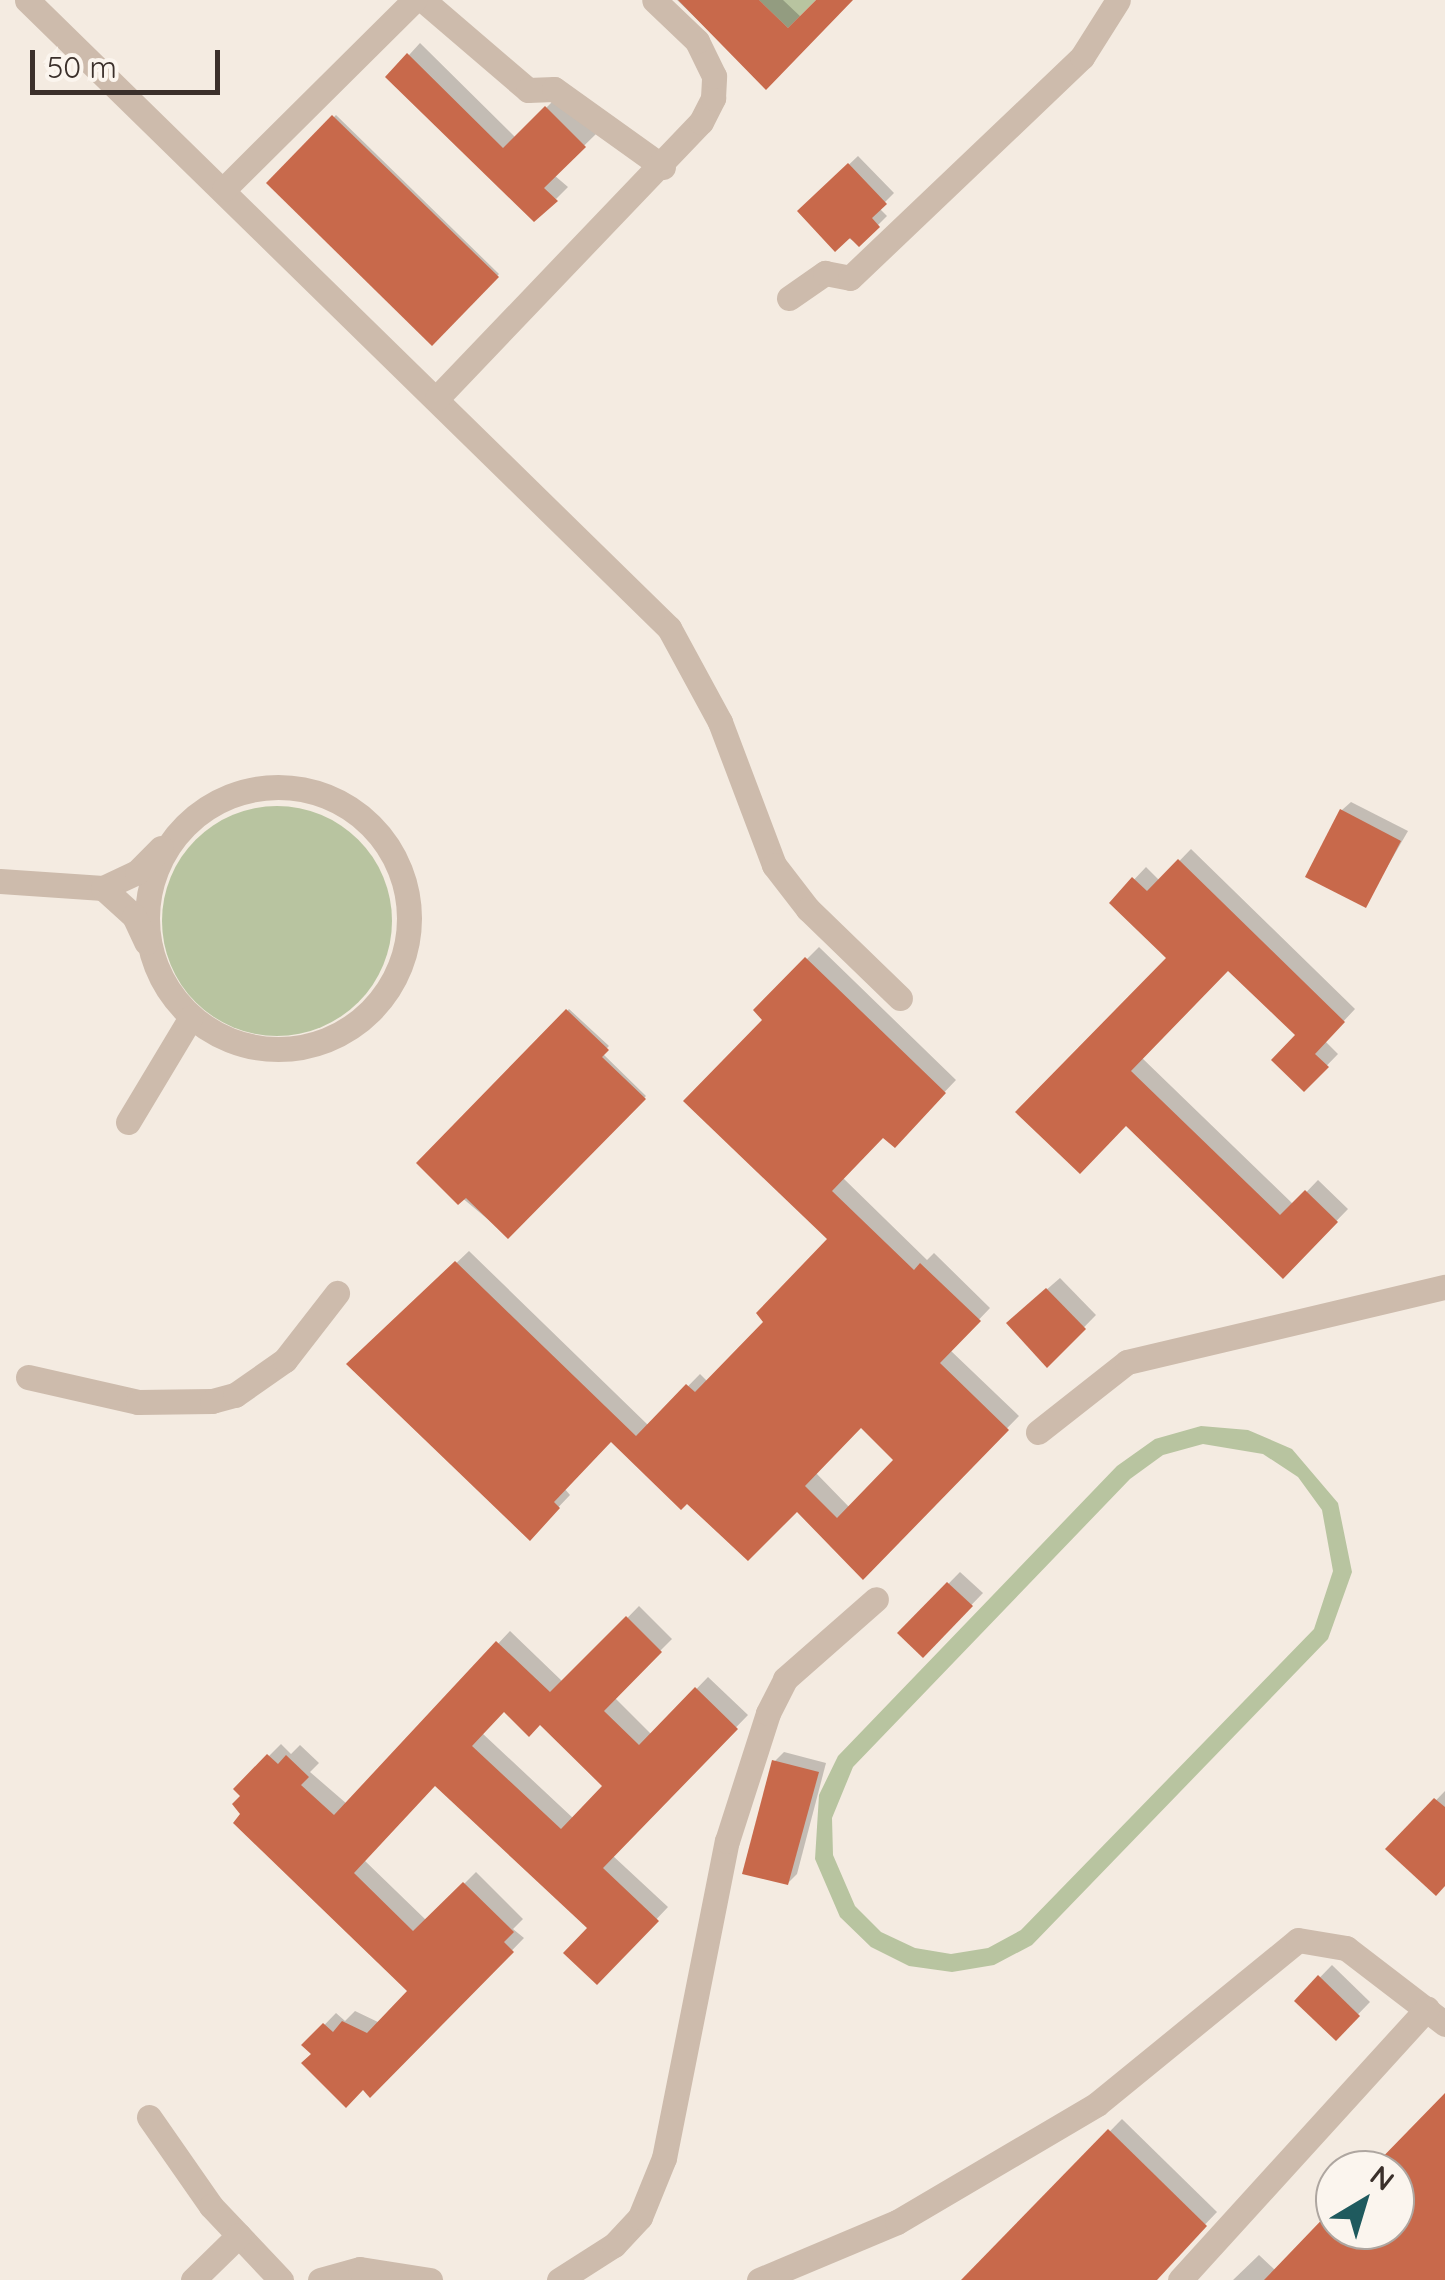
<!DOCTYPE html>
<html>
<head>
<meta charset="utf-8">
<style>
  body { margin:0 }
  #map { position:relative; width:1445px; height:2280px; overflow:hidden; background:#f4ebe1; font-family:Quicksand,sans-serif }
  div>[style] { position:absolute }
  .green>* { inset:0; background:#b8c4a0 }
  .round { border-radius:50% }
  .shadow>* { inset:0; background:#0003 }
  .building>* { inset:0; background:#c8694b }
  .minor>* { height:25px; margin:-12.5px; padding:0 12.5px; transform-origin:12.5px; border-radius:12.5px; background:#cdbbac }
  .minor>.ring { margin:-12.5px; padding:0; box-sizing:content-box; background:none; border:25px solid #cdbbac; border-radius:50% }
  span { translate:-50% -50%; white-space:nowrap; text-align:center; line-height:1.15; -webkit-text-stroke:9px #fbf5ee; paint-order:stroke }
  .north { position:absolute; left:1315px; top:2150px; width:100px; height:100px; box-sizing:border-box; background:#fbf5ee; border:2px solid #aea6a0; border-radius:50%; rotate:38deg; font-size:28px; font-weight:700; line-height:40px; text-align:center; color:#3b302b }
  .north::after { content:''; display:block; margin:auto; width:35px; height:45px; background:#1f5a5e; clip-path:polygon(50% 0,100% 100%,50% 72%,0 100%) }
  .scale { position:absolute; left:30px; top:50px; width:190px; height:45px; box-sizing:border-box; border:5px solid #3b302b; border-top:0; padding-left:12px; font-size:30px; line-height:35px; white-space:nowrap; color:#3b302b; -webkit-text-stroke:8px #fbf5ee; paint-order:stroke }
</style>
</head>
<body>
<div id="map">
  <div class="green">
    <i style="clip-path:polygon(759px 0,816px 0,788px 28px)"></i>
    <i class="round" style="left:162px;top:806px;width:230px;height:230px"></i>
    <i style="clip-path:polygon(evenodd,1201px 1426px,1248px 1430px,1292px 1449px,1338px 1503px,1352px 1572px,1328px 1639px,1032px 1945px,994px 1965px,952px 1972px,909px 1966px,871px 1947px,840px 1917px,815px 1859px,819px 1795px,838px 1756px,1117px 1466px,1155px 1439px,1201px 1426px,1203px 1444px,1263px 1454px,1298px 1477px,1322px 1510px,1333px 1571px,1314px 1629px,1021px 1930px,988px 1948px,951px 1954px,915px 1948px,881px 1932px,855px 1906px,833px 1855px,832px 1818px,853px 1767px,1130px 1479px,1163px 1455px,1203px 1444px)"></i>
  </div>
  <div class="shadow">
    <i style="clip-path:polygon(677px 0,783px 0,802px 18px,819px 0,850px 0,766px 86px)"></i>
    <i style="clip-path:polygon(420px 43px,516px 138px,558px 96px,596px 134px,554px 175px,568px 187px,556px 199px,389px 77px)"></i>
    <i style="clip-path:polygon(336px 115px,499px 274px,432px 343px,269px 183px)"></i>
    <i style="clip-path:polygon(858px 156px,894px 193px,879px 208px,887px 216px,859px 244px,800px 211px)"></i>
    <i style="clip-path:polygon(1351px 802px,1408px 831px,1365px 905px,1342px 810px)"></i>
    <i style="clip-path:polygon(1191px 849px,1355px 1009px,1325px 1041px,1338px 1054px,1304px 1089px,1298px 1035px,1228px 968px,1141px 1057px,1294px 1205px,1318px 1180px,1348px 1209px,1283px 1276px,1126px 1123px,1080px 1170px,1169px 958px,1112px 903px,1146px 867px,1160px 881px)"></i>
    <i style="clip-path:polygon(evenodd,819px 947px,956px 1080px,895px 1144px,883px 1135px,842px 1177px,927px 1260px,934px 1253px,990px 1308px,950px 1350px,1019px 1416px,863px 1576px,797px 1508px,687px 1500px,612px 1439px,564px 1488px,570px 1495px,530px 1537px,350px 1364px,469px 1251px,649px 1426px,700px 1374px,708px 1382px,767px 1322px,831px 1239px,766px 1020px,756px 1010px,819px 947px,861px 1425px,897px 1460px,850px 1508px,815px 1472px,861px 1425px)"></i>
    <i style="clip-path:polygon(569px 1009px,609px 1046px,602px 1053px,646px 1096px,508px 1236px,420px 1163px)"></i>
    <i style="clip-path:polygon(1060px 1278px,1096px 1315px,1047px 1365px,1022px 1311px)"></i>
    <i style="clip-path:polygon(960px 1572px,983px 1593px,923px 1655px,900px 1633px)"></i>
    <i style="clip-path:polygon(evenodd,639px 1606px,672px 1639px,614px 1697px,652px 1735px,708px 1677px,748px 1715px,612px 1855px,668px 1907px,597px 1982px,591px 1928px,436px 1782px,364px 1860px,427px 1921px,476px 1872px,523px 1919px,513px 1929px,524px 1938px,371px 2095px,305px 2045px,336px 2013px,345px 2021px,355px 2011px,380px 2023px,411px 1991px,244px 1813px,244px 1796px,236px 1789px,281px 1744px,291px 1754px,300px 1745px,319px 1763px,310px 1772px,347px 1804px,510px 1631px,564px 1683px,639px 1606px,504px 1709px,540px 1722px,606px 1785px,574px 1819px,482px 1733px,504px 1709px)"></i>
    <i style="clip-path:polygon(784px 1752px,826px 1763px,797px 1874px,788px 1883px,775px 1761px)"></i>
    <i style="clip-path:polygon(1445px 1791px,1445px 1883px,1389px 1849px)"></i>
    <i style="clip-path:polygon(1332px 1965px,1370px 2002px,1336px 2037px,1298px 2000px)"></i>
    <i style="clip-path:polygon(1445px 2097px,1445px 2280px,1233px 2280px,1259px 2255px,1276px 2271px,1335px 2210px,1335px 2230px,1395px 2230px,1395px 2170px,1374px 2170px)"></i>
    <i style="clip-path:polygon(1122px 2119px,1217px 2212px,1152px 2280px,964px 2280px)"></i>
  </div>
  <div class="building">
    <i style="clip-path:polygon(678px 0,759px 0,788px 28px,816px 0,853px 0,766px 90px)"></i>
    <i style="clip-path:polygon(407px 53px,503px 148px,545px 106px,586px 147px,544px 188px,558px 201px,534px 222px,385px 77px)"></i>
    <i style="clip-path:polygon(332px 115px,499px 277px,432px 346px,266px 183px)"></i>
    <i style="clip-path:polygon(848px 163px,887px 204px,872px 218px,880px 227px,859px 247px,850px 238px,835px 252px,797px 211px)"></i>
    <i style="clip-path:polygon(1340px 809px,1401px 841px,1366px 908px,1305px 877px)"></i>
    <i style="clip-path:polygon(1178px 859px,1345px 1022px,1315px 1054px,1329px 1067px,1304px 1092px,1271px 1060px,1295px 1035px,1228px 971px,1131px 1071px,1280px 1215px,1305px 1190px,1338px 1222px,1283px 1279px,1126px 1126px,1080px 1174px,1015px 1112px,1166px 958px,1109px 903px,1132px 877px,1147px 891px)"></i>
    <i style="clip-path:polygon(evenodd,805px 957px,946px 1093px,895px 1148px,883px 1138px,832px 1191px,914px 1270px,920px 1263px,981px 1321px,940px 1363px,1009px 1430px,863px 1580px,797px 1512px,748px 1561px,687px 1504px,681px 1510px,611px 1442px,554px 1502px,560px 1508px,530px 1541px,346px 1364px,455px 1261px,636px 1436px,686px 1384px,695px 1392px,763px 1322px,756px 1313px,827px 1239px,683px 1101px,762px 1020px,753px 1010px,805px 957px,861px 1428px,893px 1460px,837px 1518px,805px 1486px,861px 1428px)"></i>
    <i style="clip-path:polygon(566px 1009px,609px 1050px,602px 1057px,646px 1099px,508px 1239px,466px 1198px,458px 1205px,416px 1163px)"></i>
    <i style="clip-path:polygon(1046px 1288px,1086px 1329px,1047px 1368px,1006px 1323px)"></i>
    <i style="clip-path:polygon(947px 1582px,973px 1606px,923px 1658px,897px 1633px)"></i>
    <i style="clip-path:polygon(evenodd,626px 1616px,662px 1652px,604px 1711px,639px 1745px,695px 1687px,738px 1729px,603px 1868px,659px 1921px,597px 1985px,563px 1953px,587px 1928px,435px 1786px,354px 1873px,413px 1931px,463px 1882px,514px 1932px,504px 1942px,514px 1952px,370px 2098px,363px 2090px,346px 2108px,301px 2063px,311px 2054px,301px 2045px,323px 2023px,333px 2032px,342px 2021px,367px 2033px,407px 1991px,233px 1823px,240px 1814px,232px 1804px,240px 1796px,233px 1789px,267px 1754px,278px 1764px,286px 1755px,309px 1777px,301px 1785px,334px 1815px,496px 1641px,550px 1692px,626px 1616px,504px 1712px,529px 1737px,540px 1725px,602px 1786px,561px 1829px,472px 1746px,504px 1712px)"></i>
    <i style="clip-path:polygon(772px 1760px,819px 1772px,788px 1885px,742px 1874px)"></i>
    <i style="clip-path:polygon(1434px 1798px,1445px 1807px,1445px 1886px,1436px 1896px,1385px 1849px)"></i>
    <i style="clip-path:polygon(1318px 1975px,1360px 2016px,1336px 2041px,1294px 2001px)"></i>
    <i style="clip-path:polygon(1445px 2093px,1445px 2280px,1264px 2280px,1335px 2206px,1335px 2230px,1395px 2230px,1395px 2170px,1370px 2170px)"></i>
    <i style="clip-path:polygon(1108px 2129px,1207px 2226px,1157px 2280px,961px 2280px)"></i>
  </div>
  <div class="minor">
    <i style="left:27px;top:0;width:898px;rotate:44.37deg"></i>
    <i style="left:669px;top:628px;width:107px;rotate:61.5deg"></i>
    <i style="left:720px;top:722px;width:153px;rotate:69.3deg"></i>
    <i style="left:774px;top:865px;width:56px;rotate:52.3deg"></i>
    <i style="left:808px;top:909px;width:128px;rotate:44.1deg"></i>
    <i style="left:423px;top:0;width:138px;rotate:40.6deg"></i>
    <i style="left:528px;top:90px;width:26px;rotate:-2deg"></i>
    <i style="left:554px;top:89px;width:134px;rotate:35.6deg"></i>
    <i style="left:224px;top:189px;width:268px;rotate:-44.8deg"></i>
    <i style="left:789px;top:298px;width:44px;rotate:-34.8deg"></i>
    <i style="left:825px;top:273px;width:25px;rotate:11deg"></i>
    <i style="left:850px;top:278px;width:320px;rotate:-43.6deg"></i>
    <i style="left:1082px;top:57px;width:67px;rotate:-57.7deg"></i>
    <i style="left:437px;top:398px;width:382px;rotate:-46.3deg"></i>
    <i style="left:701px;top:122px;width:27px;rotate:-63deg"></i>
    <i style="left:713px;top:98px;width:22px;rotate:-87deg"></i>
    <i style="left:714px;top:76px;width:39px;rotate:-116deg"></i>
    <i style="left:697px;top:41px;width:59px;rotate:-136.4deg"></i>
    <i class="ring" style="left:147px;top:787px;width:237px;height:237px"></i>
    <i style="left:0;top:881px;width:103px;rotate:3.9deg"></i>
    <i style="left:103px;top:888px;width:38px;rotate:-25deg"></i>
    <i style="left:137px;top:872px;width:34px;rotate:-45deg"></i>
    <i style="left:103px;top:888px;width:42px;rotate:42.1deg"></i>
    <i style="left:134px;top:916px;width:29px;rotate:65deg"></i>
    <i style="left:128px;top:1122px;width:122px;rotate:-59deg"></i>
    <i style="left:28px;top:1377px;width:113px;rotate:12.8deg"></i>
    <i style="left:138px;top:1402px;width:74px;rotate:-0.8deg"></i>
    <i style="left:212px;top:1401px;width:24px;rotate:-15deg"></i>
    <i style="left:235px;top:1395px;width:61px;rotate:-35deg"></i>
    <i style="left:285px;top:1360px;width:85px;rotate:-52.2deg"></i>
    <i style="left:1038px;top:1432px;width:113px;rotate:-38.2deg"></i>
    <i style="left:1127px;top:1362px;width:327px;rotate:-13.3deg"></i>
    <i style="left:149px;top:2117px;width:108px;rotate:55.1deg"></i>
    <i style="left:211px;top:2206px;width:102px;rotate:46.6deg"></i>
    <i style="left:193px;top:2280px;width:64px;rotate:-44.4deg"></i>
    <i style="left:320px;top:2280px;width:41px;rotate:-15.4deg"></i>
    <i style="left:360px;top:2269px;width:71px;rotate:8.9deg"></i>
    <i style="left:559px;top:2280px;width:65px;rotate:-32.5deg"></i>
    <i style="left:614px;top:2245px;width:38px;rotate:-47deg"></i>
    <i style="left:640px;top:2217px;width:64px;rotate:-67.9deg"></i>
    <i style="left:664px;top:2158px;width:323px;rotate:-78.8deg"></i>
    <i style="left:727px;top:1841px;width:134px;rotate:-72.2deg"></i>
    <i style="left:768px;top:1713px;width:38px;rotate:-63deg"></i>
    <i style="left:785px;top:1679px;width:121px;rotate:-41.3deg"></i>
    <i style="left:759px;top:2280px;width:150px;rotate:-22.8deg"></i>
    <i style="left:897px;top:2222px;width:232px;rotate:-30.5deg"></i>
    <i style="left:1097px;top:2104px;width:259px;rotate:-39.2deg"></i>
    <i style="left:1298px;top:1940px;width:49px;rotate:9.5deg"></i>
    <i style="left:1346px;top:1948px;width:125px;rotate:37.5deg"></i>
    <i style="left:1180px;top:2280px;width:367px;rotate:-47.7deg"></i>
  </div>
  <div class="north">N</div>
  <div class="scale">50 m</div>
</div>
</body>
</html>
